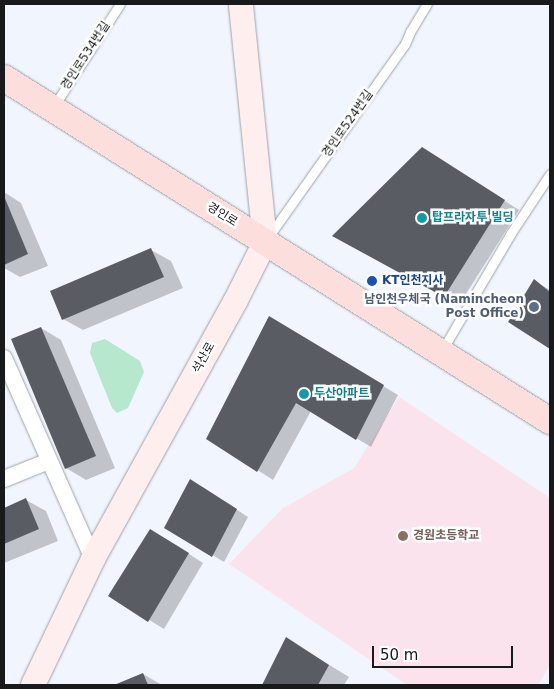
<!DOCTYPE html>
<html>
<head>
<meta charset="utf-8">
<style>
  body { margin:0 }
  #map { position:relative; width:554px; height:689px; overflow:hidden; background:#f1f5fd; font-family:"DejaVu Sans","Noto Sans KR",sans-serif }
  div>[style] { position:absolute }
  .education>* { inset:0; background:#fbe3ee }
  .green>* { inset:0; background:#b6e8ce }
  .shadow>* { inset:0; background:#0003 }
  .building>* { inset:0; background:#595c63 }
  .roads { filter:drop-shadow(0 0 1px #9ea3aa) drop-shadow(0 0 1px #9ea3aa) }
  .lane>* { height:9px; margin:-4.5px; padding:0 4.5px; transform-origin:4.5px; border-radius:4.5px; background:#fff }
  .street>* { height:16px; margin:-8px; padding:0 8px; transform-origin:8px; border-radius:8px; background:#fff }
  .secondary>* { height:24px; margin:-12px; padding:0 12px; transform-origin:12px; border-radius:12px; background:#feeeee }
  .primary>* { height:26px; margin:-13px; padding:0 13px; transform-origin:13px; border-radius:13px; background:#fcdedd }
  .dots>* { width:14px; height:14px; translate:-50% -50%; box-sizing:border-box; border:2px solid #fff; border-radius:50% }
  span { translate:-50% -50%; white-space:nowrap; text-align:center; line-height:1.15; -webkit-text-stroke:5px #fff; paint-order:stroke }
  .street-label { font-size:12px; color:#17191b }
  .culture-label { font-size:12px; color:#0d838f; font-weight:700 }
  .left { translate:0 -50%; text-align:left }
  .transit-label { font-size:12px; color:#164399; font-weight:700 }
  .service-label { font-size:12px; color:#4e5e75; font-weight:700 }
  .right { translate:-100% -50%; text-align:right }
  .education-label { font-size:12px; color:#785e54; font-weight:700 }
  .frame { position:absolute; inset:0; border:5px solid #17191b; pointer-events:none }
  .scale { position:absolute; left:372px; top:646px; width:141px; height:22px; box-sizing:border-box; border:2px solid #17191b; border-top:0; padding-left:6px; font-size:15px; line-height:18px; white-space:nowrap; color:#17191b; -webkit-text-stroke:4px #fff; paint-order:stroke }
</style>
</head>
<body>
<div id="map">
  <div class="education">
    <i style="clip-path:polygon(399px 397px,550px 498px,550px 665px,538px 685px,407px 685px,229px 564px,283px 508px,354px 468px)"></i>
  </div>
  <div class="green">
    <i style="clip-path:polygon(105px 339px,140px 361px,144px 372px,128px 408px,117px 413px,112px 408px,90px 353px,92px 343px)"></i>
  </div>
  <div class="shadow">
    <i style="clip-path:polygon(437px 157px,519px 210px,459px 305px,348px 244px)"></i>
    <i style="clip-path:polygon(4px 192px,21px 203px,48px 266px,20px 277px,4px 268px)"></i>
    <i style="clip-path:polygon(151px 250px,171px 261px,183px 288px,83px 330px,63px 319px)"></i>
    <i style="clip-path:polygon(534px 281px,550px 290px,550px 347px,509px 322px)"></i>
    <i style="clip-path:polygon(269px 318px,398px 395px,371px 447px,311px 411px,273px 480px,208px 438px)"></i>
    <i style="clip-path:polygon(41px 328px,61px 340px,115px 468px,86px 480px,66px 468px)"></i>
    <i style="clip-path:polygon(202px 487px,248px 517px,224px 562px,166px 527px)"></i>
    <i style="clip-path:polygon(26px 500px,46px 511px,58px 541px,4px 563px,4px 509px)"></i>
    <i style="clip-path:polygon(166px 539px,203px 563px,164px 629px,110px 596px)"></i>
    <i style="clip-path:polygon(287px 639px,349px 677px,344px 685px,263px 685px)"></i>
    <i style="clip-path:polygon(143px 674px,162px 685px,117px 685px)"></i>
  </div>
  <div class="building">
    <i style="clip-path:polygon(422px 147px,505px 200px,444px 297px,332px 236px)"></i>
    <i style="clip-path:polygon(4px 196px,28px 254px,4px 265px)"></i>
    <i style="clip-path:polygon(151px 248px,164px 277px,62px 320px,50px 291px)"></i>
    <i style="clip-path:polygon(534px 279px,550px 292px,550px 349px,508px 322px)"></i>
    <i style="clip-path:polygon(269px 316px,384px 385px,356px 440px,296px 403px,257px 472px,206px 439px)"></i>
    <i style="clip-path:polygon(41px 327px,96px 456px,65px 469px,11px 339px)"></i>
    <i style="clip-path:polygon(190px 479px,237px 509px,212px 557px,164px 528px)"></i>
    <i style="clip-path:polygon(26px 498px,39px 529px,4px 544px,4px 508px)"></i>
    <i style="clip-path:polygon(150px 529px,189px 553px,148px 622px,108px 596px)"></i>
    <i style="clip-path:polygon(286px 637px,329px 665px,318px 685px,262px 685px)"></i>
    <i style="clip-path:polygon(143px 673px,148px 685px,114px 685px)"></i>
  </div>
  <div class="roads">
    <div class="lane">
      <i style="left:54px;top:106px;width:121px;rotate:-57.1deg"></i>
      <i style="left:269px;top:236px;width:235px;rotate:-54.7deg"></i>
      <i style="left:405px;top:44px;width:13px;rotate:-67deg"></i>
      <i style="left:410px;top:32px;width:33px;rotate:-59deg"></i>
      <i style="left:441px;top:352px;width:138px;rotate:-59.5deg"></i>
      <i style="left:511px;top:233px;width:71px;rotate:-56.5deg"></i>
    </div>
    <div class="street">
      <i style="left:4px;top:358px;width:220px;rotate:66.1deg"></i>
      <i style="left:4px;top:479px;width:48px;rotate:-21.8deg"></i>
    </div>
    <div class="secondary">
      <i style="left:33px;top:685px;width:140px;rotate:-64.5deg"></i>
      <i style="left:93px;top:559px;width:294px;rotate:-61.1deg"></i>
      <i style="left:235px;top:302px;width:67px;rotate:-63.4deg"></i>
      <i style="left:265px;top:242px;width:239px;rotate:-95.8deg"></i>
    </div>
    <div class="primary">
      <i style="left:4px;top:78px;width:645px;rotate:32.14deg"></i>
    </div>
  </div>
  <div class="dots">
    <i style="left:422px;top:218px;background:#0f9aa8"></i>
    <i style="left:372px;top:281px;background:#1a4fb4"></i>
    <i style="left:534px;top:307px;background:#5c6f8a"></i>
    <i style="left:304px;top:394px;background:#0f9aa8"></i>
    <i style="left:403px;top:536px;background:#8d6e63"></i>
  </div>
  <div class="street-label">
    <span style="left:86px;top:56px;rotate:-57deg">경인로534번길</span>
    <span style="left:348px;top:124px;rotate:-55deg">경인로524번길</span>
    <span style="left:222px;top:215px;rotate:32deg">경인로</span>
    <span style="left:204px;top:358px;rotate:-61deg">석산로</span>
  </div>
  <div class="culture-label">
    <span class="left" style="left:432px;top:218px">탑프라자투 빌딩</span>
    <span class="left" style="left:314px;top:394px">두산아파트</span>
  </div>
  <div class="transit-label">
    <span class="left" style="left:382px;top:281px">KT인천지사</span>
  </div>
  <div class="service-label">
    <span class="right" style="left:524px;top:307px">남인천우체국 (Namincheon<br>Post Office)</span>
  </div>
  <div class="education-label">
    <span class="left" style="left:413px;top:536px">경원초등학교</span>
  </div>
  <div class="frame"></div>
  <div class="scale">50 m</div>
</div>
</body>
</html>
